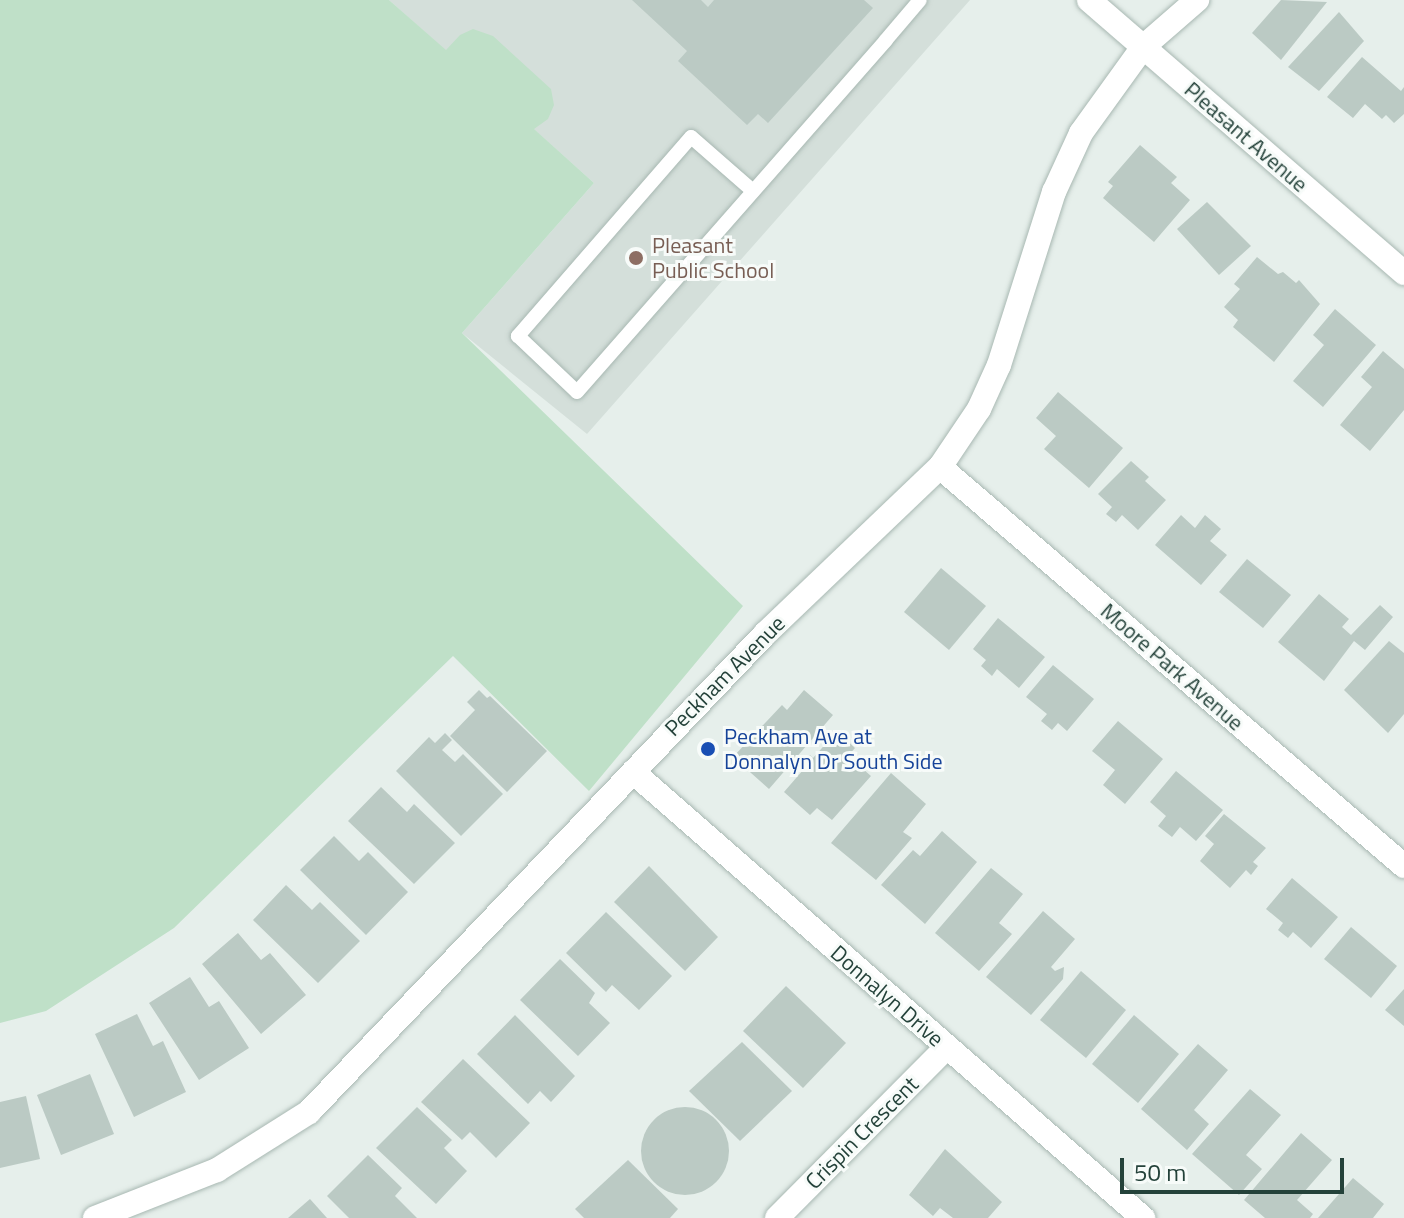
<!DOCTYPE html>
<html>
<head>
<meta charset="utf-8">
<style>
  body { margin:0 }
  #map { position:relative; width:1404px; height:1218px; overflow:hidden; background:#e6efeb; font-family:"Titillium Web",sans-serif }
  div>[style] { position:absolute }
  .built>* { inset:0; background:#d4dfda }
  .green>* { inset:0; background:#bfe0c8 }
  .building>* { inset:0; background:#bbcac4 }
  .round { border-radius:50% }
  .roads { filter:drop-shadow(0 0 2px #a8b8b2) drop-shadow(0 0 2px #a8b8b2) }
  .service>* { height:14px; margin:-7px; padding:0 7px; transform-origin:7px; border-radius:7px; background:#fff }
  .minor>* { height:24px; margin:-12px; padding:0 12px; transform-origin:12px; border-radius:12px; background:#fff }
  .dots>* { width:22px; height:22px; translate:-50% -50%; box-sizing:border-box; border:4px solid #f7fbf9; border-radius:50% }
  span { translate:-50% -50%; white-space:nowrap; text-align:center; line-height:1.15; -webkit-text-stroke:6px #f7fbf9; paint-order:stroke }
  .street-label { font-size:22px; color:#24423a }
  .education-label { font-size:22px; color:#785e54 }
  .left { translate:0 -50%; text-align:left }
  .transit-label { font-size:22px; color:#164399 }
  .scale { position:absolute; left:1120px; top:1158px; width:224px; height:36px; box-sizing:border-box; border:4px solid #24423a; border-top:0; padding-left:10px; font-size:24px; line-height:28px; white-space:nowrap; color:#24423a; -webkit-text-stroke:6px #f7fbf9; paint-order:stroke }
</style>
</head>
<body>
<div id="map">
  <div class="built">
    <i style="clip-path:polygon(389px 0,970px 0,587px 434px,462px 333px,594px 183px)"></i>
  </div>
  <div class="green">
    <i style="clip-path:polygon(0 0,389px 0,446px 50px,460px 35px,473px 29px,493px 36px,551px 89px,554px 105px,548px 119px,534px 129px,594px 183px,462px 333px,743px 606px,589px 791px,453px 656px,174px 928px,46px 1011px,0 1023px)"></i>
  </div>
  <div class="building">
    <i style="clip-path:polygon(632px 0,701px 0,708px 7px,714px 0,864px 0,873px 8px,768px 123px,758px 114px,747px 125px,678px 61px,687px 51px)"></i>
    <i style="clip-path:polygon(1281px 0,1327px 2px,1281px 60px,1252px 33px)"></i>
    <i style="clip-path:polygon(1339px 12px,1364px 41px,1319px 91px,1288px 67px)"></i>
    <i style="clip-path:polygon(1362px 57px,1401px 91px,1404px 87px,1404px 114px,1394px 123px,1386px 115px,1382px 119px,1365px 104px,1353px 118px,1327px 97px)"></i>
    <i style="clip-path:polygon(1140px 145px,1177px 177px,1171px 183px,1190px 200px,1154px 242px,1103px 198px,1113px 186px,1108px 182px)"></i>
    <i style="clip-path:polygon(1207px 202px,1251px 246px,1219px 275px,1177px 229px)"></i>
    <i style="clip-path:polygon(1257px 257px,1278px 274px,1283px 272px,1296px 283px,1299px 280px,1320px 304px,1274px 362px,1233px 327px,1238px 320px,1224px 307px,1240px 289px,1234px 284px)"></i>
    <i style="clip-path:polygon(1335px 309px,1376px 345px,1323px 407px,1293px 381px,1324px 345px,1313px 335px)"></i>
    <i style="clip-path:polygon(1383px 351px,1404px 369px,1404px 410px,1370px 451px,1340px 425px,1372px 387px,1361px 377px)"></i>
    <i style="clip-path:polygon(1058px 392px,1123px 448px,1089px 488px,1044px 449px,1056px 436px,1036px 418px)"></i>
    <i style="clip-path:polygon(1131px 461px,1149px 477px,1145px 481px,1166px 500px,1138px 530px,1122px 515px,1116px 522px,1106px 514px,1112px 507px,1098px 494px)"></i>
    <i style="clip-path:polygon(1181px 515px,1195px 528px,1205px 515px,1221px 529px,1210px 541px,1227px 555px,1201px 585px,1155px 545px)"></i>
    <i style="clip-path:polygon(1247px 559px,1291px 595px,1263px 628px,1219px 592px)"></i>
    <i style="clip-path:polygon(941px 568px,986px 606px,949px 650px,904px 612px)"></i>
    <i style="clip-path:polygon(1319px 594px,1349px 619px,1342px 627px,1351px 635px,1380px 605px,1393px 617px,1365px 650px,1354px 641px,1324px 681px,1278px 642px)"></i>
    <i style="clip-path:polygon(998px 618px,1045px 657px,1019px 688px,997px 669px,992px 676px,981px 666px,986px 660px,973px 649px)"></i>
    <i style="clip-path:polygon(1389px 641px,1404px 653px,1404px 714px,1388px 733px,1344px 690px)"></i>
    <i style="clip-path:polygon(1053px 665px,1094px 699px,1067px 731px,1058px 723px,1052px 730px,1041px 721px,1047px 714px,1026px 697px)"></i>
    <i style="clip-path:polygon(479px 690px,487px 698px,490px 696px,547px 751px,507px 792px,450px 736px,475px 710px,467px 702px)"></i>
    <i style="clip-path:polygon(804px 690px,833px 715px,769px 789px,733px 757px,782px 705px,787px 710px)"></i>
    <i style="clip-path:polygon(1118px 721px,1163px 759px,1125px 804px,1103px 785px,1115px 770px,1092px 751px)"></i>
    <i style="clip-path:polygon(445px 733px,452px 740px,442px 750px,455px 762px,463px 754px,503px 794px,461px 836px,396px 771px,429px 737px,435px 743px)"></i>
    <i style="clip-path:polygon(840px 734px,855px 748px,848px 756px,871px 776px,832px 820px,817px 808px,810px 815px,784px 792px,803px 770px,799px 767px,810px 755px,813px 758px,830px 739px,834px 742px)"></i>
    <i style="clip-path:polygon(1176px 771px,1223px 810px,1196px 841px,1180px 827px,1172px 837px,1158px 826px,1166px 816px,1150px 802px)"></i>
    <i style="clip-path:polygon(891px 773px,926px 804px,903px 832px,912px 838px,876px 880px,831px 843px)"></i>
    <i style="clip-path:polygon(381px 787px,407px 812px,414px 804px,455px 843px,414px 884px,348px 821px)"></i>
    <i style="clip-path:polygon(1224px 814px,1266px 848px,1253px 862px,1258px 866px,1251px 875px,1246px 870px,1230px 888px,1200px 861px,1214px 844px,1205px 836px)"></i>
    <i style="clip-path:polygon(942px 831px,977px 862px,925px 924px,881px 885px,913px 850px,920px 856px)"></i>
    <i style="clip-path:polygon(334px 836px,359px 861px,368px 852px,408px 892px,366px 935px,300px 870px)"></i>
    <i style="clip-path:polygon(649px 866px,718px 937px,685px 971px,614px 902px)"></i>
    <i style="clip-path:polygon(991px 868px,1023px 894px,999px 923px,1012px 934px,979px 971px,935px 933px)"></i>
    <i style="clip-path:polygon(1292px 878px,1338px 917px,1311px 948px,1293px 932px,1288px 938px,1278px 930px,1283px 923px,1266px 909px)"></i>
    <i style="clip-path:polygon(286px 885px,312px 910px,320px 902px,360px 941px,318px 983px,253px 920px)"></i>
    <i style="clip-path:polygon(1043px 911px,1075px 939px,1051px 967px,1055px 971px,1064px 967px,1063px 979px,1031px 1015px,986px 977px)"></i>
    <i style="clip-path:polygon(606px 912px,672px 976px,639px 1010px,612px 985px,606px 992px,566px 953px)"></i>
    <i style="clip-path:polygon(1351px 927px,1397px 966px,1371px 998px,1324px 959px)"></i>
    <i style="clip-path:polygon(238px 933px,261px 960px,270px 953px,306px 995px,261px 1034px,202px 964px)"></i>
    <i style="clip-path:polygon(560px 959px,595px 993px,589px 1003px,610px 1023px,578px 1056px,520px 1000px)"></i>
    <i style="clip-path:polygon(1081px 971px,1126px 1010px,1086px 1058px,1040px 1020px)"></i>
    <i style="clip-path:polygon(190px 977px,209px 1007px,219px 1001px,249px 1048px,199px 1080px,149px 1003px)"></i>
    <i style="clip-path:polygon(786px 986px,846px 1043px,803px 1088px,743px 1031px)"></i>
    <i style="clip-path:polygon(1404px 989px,1404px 1026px,1385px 1010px)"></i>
    <i style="clip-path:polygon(137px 1014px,153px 1046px,163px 1041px,186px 1092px,134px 1117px,95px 1034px)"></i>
    <i style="clip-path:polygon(515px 1015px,575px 1076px,551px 1102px,540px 1091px,528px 1104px,477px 1054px)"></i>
    <i style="clip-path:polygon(1134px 1015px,1179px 1054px,1138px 1103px,1092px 1064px)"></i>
    <i style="clip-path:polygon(742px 1042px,792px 1091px,740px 1141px,689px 1091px)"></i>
    <i style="clip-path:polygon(1198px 1044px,1228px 1070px,1194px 1110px,1209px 1124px,1187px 1150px,1141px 1109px)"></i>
    <i style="clip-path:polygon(463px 1059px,530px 1123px,496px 1158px,470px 1132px,462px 1140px,421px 1102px)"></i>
    <i style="clip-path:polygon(90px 1074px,114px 1134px,61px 1155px,37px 1095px)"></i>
    <i style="clip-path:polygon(1250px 1089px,1281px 1115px,1246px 1155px,1262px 1169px,1239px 1195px,1192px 1154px)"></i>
    <i style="clip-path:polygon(26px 1096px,40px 1159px,0 1168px,0 1102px)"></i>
    <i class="round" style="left:641px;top:1107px;width:88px;height:88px"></i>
    <i style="clip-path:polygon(417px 1107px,452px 1140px,444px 1148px,467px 1171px,436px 1204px,376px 1148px)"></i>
    <i style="clip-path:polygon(1301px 1133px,1332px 1160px,1297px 1200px,1313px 1214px,1310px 1218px,1265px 1218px,1244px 1200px)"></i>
    <i style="clip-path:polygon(945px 1149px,1002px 1202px,988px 1218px,953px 1218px,940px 1208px,933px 1216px,909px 1195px)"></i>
    <i style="clip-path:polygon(368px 1155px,402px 1188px,395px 1196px,417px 1218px,349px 1218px,327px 1196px)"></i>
    <i style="clip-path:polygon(628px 1160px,678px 1209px,670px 1218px,584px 1218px,575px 1209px)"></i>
    <i style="clip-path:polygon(1353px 1178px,1384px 1204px,1373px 1218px,1318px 1218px)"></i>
    <i style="clip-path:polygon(310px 1199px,327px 1218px,288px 1218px)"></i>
  </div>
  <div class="roads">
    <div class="service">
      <i style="left:753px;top:191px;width:82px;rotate:-138.9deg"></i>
      <i style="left:691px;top:137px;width:264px;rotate:131deg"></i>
      <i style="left:518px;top:336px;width:81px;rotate:43.5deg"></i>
      <i style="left:577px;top:392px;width:468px;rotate:-48.7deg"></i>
      <i style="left:886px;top:40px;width:52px;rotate:-49.6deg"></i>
    </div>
    <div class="minor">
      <i style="left:1089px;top:0;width:417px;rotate:40.9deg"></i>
      <i style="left:940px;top:467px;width:612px;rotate:40.69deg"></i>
      <i style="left:633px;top:772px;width:678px;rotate:41.17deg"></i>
      <i style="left:95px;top:1218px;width:131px;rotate:-21.5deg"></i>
      <i style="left:217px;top:1170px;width:109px;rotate:-32.2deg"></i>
      <i style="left:309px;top:1112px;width:661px;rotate:-46.35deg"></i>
      <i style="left:765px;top:634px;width:242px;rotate:-43.7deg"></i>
      <i style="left:940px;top:467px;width:70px;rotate:-56.1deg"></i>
      <i style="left:979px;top:409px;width:48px;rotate:-65.6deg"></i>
      <i style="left:999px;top:365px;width:182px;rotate:-72.4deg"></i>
      <i style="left:1054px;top:192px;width:65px;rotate:-65.4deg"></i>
      <i style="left:1081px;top:133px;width:106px;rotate:-54.2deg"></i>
      <i style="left:1143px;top:47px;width:72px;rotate:-41deg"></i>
      <i style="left:777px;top:1218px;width:240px;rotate:-45.2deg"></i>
    </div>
  </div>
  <div class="dots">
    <i style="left:636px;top:258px;background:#8d6e63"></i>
    <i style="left:708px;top:749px;background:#1a4fb4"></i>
  </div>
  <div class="street-label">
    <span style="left:1246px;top:137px;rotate:41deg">Pleasant Avenue</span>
    <span style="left:1172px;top:667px;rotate:41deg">Moore Park Avenue</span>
    <span style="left:725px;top:676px;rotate:-45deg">Peckham Avenue</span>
    <span style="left:887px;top:996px;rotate:41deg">Donnalyn Drive</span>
    <span style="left:862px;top:1133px;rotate:-45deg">Crispin Crescent</span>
  </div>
  <div class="education-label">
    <span class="left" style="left:652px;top:258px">Pleasant<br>Public School</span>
  </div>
  <div class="transit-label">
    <span class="left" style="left:724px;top:749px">Peckham Ave at<br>Donnalyn Dr South Side</span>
  </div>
  <div class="scale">50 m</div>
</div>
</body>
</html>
